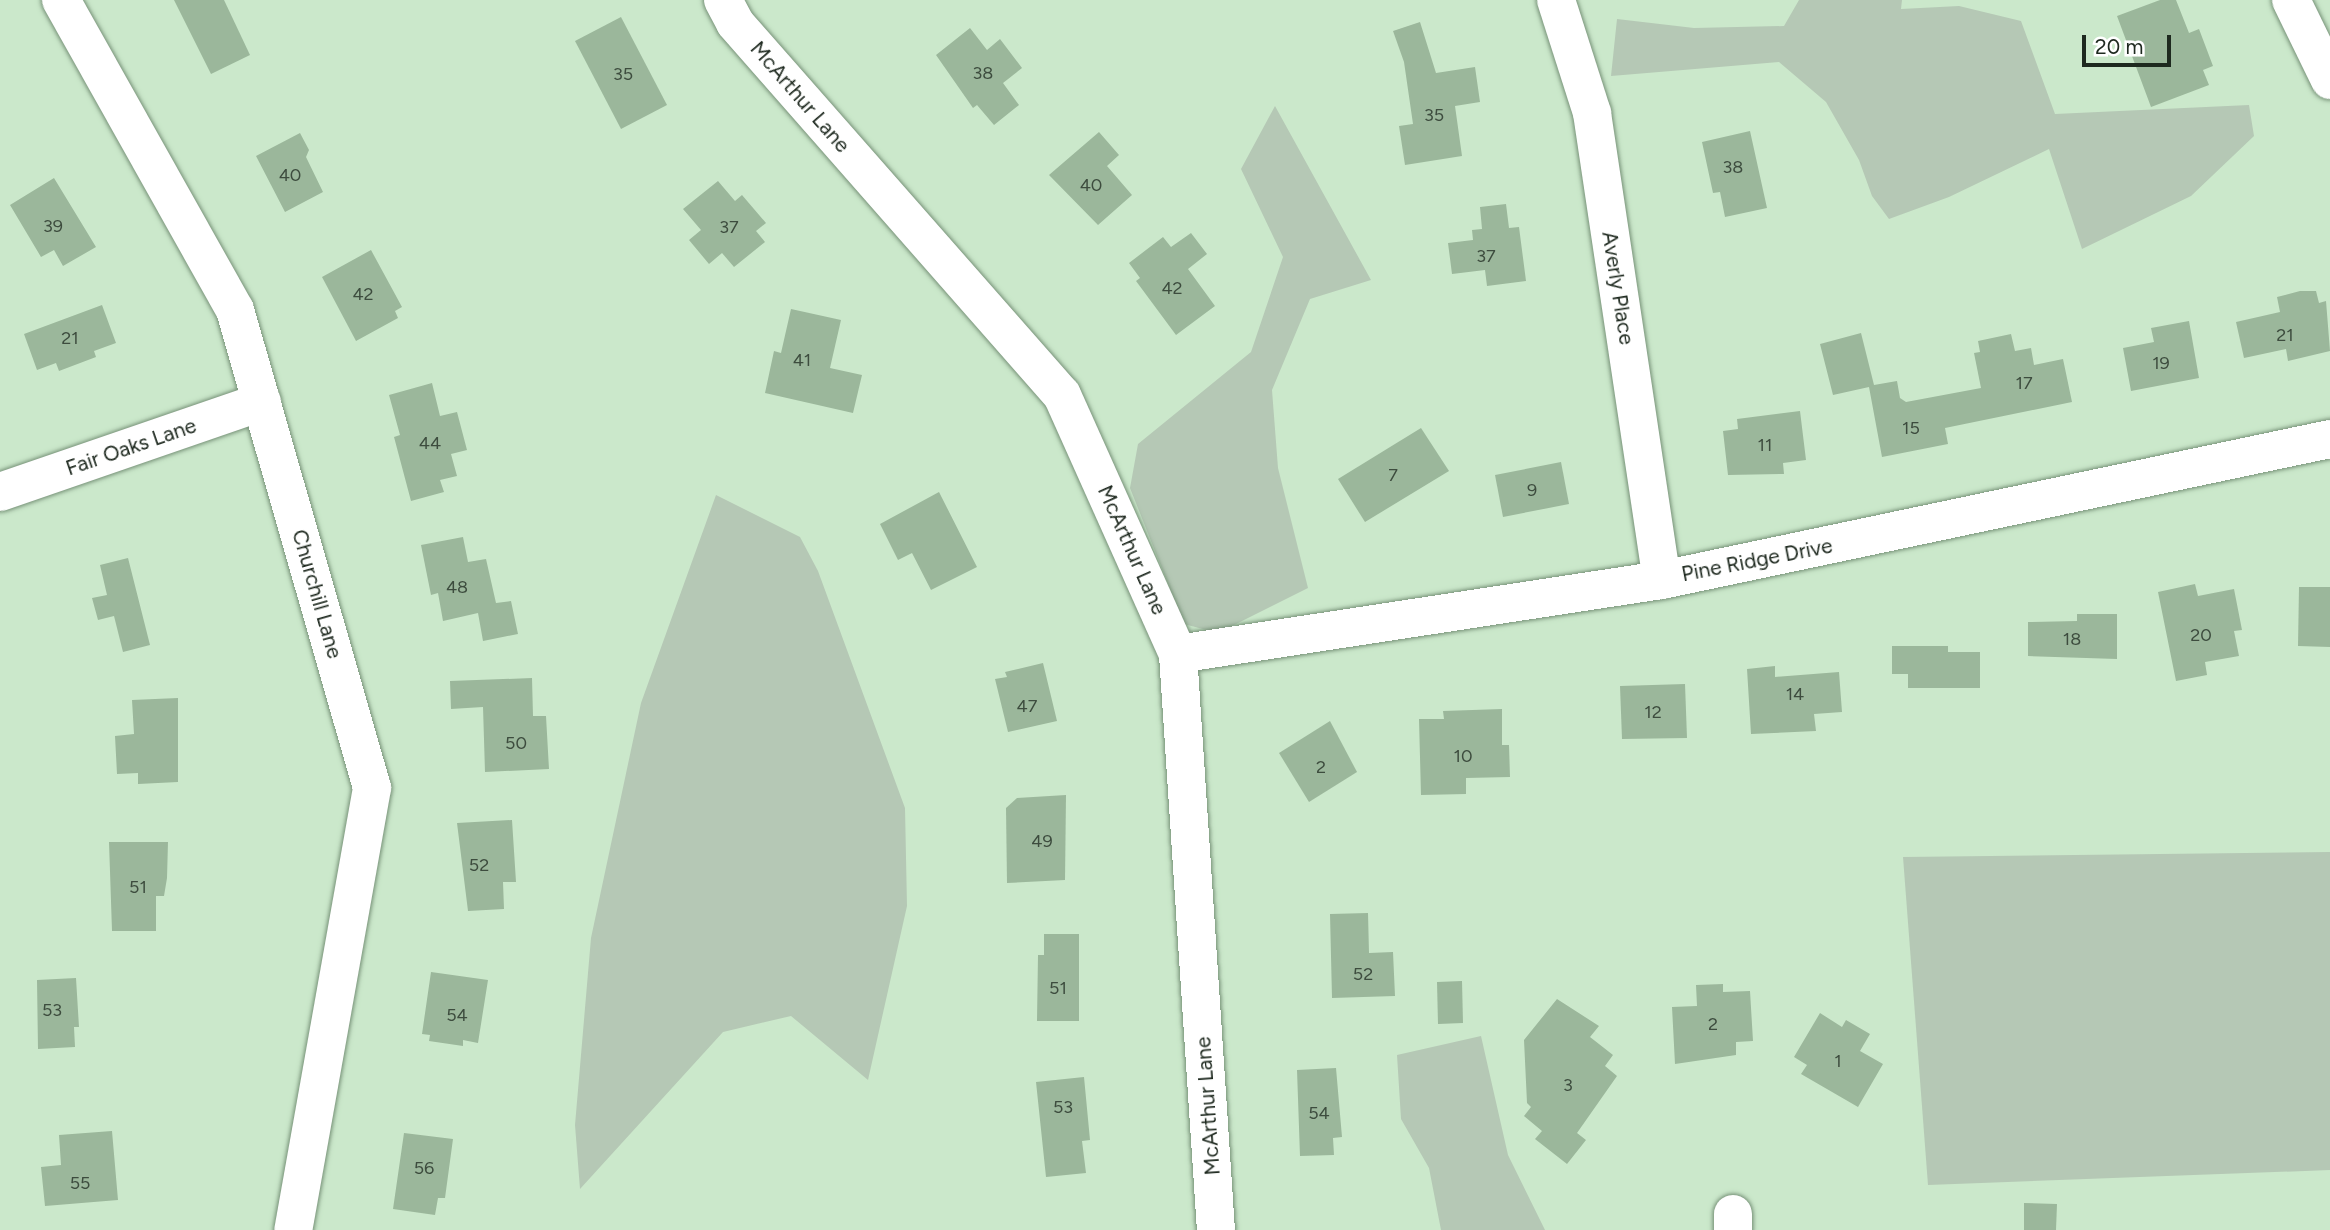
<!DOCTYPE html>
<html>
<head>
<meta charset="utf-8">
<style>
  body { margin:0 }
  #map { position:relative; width:2330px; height:1230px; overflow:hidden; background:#cbe8cb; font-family:Figtree,sans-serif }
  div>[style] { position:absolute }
  .green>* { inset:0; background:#b5c8b5 }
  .building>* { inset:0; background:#9bb79b }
  .roads { filter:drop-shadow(0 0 2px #779278) drop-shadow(0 0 2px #779278) }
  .minor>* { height:38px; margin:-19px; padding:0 19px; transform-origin:19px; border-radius:19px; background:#fff }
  span { translate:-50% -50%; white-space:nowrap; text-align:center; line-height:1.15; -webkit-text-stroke:6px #fff; paint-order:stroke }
  .number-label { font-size:18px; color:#3d4c3e }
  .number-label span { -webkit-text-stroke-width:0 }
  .street-label { font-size:21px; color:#1e291f }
  .scale { position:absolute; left:2082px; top:35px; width:89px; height:32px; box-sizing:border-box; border:4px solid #1e291f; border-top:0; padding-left:9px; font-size:21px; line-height:24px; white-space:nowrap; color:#1e291f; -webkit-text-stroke:5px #fff; paint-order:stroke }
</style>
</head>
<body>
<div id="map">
  <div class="green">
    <i style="clip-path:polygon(1799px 0,1902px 0,1901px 9px,1959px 6px,2021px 21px,2055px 114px,2249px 105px,2254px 136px,2191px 196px,2082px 249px,2049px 149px,1949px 197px,1889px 219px,1872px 196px,1859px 160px,1826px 102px,1779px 62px,1611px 76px,1617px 19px,1694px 28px,1784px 26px)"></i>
    <i style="clip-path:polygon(1275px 106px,1371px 280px,1310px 299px,1272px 390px,1278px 468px,1308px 588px,1218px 633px,1184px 624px,1130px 488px,1138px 444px,1251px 352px,1283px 257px,1241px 169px)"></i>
    <i style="clip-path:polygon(716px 495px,800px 537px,818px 571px,905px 808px,907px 906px,868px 1080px,791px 1016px,723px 1032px,580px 1189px,575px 1125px,591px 938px,641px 703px)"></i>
    <i style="clip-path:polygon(2330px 852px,2330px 1170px,1928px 1185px,1903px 857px)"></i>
    <i style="clip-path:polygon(1481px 1036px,1508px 1155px,1545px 1230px,1441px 1230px,1429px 1168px,1401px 1119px,1397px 1055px)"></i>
  </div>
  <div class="building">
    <i style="clip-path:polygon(174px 0,224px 0,250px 55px,211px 74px)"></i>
    <i style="clip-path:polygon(2160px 0,2176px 0,2189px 33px,2199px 29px,2213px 66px,2203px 70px,2209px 85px,2151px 107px,2117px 16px)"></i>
    <i style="clip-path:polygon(621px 17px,667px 105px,621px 129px,575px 41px)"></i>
    <i style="clip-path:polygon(1420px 22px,1436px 73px,1475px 67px,1480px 102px,1455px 106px,1462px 156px,1405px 165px,1399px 126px,1413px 124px,1404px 62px,1393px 31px)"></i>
    <i style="clip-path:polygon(970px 28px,987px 50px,1000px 39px,1022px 68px,1003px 83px,1019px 105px,994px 125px,977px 105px,973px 108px,936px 55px)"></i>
    <i style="clip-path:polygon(1750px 131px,1767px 208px,1725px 217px,1720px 192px,1713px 193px,1702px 142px)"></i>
    <i style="clip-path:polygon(1099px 132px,1119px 155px,1107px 166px,1132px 195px,1098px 225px,1049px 175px)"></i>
    <i style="clip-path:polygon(300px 133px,309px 150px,306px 157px,323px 192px,285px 212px,256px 156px)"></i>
    <i style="clip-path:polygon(54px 178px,96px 247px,63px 266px,54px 250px,41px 257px,10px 205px)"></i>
    <i style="clip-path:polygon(718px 181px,735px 201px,742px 195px,766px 223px,756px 231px,765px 242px,734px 267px,722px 253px,709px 264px,689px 240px,701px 230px,683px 209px)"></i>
    <i style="clip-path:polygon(1506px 204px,1509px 228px,1519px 227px,1526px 281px,1487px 286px,1485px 270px,1452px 274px,1448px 243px,1473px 240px,1472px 230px,1482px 229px,1480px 207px)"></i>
    <i style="clip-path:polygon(1191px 233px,1207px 254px,1188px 269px,1215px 306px,1176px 335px,1136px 281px,1140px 278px,1129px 263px,1163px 237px,1171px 247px)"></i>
    <i style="clip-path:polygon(371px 250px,402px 307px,395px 311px,398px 318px,356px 341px,322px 277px)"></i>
    <i style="clip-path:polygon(2300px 291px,2316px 291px,2319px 303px,2326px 301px,2330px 351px,2288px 361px,2286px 349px,2244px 358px,2236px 322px,2280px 312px,2277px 297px)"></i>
    <i style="clip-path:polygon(102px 305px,116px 343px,94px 351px,96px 357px,59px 371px,56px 363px,37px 370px,24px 334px)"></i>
    <i style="clip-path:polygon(791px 309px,841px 320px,830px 368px,862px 375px,853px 413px,765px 393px,774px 351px,781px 353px)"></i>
    <i style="clip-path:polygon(2189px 321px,2199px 378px,2131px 391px,2123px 348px,2154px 342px,2151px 328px)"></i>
    <i style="clip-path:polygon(1861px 333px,1874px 385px,1897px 381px,1900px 398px,1906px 402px,1981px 388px,1974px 353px,1980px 352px,1978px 341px,2011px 334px,2015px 351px,2031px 348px,2034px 365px,2063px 359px,2072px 402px,1945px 428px,1948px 444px,1882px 457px,1869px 387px,1833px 395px,1820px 344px)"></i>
    <i style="clip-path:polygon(432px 383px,440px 416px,457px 412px,467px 450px,451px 454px,457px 476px,440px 480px,444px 492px,411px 501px,394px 437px,400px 435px,389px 395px)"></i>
    <i style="clip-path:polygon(1800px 411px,1806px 460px,1783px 463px,1784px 474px,1728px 475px,1723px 431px,1738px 429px,1737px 419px)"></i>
    <i style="clip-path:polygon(1421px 428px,1449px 471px,1365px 522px,1338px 479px)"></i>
    <i style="clip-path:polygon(1561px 462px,1569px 504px,1503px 517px,1495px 475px)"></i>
    <i style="clip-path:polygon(939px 492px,977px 567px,931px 590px,912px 553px,898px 560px,880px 524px)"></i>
    <i style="clip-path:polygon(463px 537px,468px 562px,486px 559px,496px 603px,511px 601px,518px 634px,483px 641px,478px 613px,443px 621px,438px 593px,431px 595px,421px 545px)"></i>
    <i style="clip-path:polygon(128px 558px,150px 645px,123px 652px,114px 616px,98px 620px,92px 598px,107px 595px,100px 565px)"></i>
    <i style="clip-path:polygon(2195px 584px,2198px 596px,2234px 589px,2242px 630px,2234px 631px,2239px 656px,2205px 662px,2207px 675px,2176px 681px,2158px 592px)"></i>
    <i style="clip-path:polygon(2299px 587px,2330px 587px,2330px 647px,2298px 646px)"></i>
    <i style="clip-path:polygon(2077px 614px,2117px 614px,2117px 659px,2028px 656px,2028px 622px,2077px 621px)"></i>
    <i style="clip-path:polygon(1892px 646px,1948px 646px,1948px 652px,1980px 652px,1980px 688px,1908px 688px,1908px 674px,1892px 674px)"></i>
    <i style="clip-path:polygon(1043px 663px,1057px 721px,1008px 732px,995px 679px,1007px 677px,1005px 672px)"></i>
    <i style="clip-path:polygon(1775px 666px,1775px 677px,1839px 672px,1842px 712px,1814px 714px,1816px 731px,1751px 734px,1747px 669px)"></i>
    <i style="clip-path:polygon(532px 678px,533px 716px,546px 716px,549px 769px,485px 772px,483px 707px,451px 709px,450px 681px)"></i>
    <i style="clip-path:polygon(1685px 684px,1687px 738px,1622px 739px,1620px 686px)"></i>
    <i style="clip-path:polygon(178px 698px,178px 782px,138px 784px,138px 773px,117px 774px,115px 736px,134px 734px,132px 700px)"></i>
    <i style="clip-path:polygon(1502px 709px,1502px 745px,1509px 745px,1510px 777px,1466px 778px,1466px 794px,1421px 795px,1419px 719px,1444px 719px,1443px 711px)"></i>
    <i style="clip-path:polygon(1330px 721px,1357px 772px,1309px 802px,1279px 753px)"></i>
    <i style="clip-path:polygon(1066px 795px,1065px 880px,1007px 883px,1006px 808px,1017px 798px)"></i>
    <i style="clip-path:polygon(512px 820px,516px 882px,503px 882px,504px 909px,468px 911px,457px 823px)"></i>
    <i style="clip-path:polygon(109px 842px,168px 842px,167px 878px,164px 896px,156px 896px,156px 931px,112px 931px)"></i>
    <i style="clip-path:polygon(1368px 913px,1369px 953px,1393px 952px,1395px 996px,1332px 998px,1330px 914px)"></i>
    <i style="clip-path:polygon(1044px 934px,1079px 934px,1079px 1021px,1037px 1021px,1038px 955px,1044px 955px)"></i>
    <i style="clip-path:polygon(431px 972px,488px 980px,478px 1043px,463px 1040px,463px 1046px,429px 1041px,430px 1035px,422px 1034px)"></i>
    <i style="clip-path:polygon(76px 978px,79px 1027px,74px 1027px,75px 1047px,38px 1049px,37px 980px)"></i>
    <i style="clip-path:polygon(1462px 981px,1463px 1023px,1438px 1024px,1437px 982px)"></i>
    <i style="clip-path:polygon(1723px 984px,1723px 992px,1750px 991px,1753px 1041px,1736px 1042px,1736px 1055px,1675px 1064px,1672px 1007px,1697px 1006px,1696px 985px)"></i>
    <i style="clip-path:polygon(1557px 999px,1599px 1026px,1590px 1037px,1613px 1055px,1605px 1066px,1617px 1076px,1577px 1133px,1586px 1140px,1567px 1164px,1535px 1139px,1542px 1131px,1524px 1116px,1531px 1107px,1527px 1103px,1524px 1040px)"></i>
    <i style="clip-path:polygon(1820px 1013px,1842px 1027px,1846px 1020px,1870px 1034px,1860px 1051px,1883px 1064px,1858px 1107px,1801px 1074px,1807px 1065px,1794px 1057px)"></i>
    <i style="clip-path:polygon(1336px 1068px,1342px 1137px,1333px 1138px,1334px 1155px,1300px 1156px,1297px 1070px)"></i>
    <i style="clip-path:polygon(1084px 1077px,1090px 1140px,1082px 1141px,1086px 1173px,1046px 1177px,1036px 1082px)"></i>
    <i style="clip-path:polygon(112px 1131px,118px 1200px,45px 1206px,41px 1167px,61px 1165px,59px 1135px)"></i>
    <i style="clip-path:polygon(404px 1133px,453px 1139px,445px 1198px,438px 1198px,435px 1215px,393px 1209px)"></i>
    <i style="clip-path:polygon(2024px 1203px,2057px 1204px,2056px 1230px,2024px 1230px)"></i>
  </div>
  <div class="roads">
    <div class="minor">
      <i style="left:61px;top:0;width:355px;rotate:60.7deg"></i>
      <i style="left:235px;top:310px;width:497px;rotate:74deg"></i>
      <i style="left:372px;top:788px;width:449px;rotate:100.1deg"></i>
      <i style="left:723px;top:0;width:26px;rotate:62deg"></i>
      <i style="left:735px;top:23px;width:495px;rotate:48.7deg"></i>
      <i style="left:1062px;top:395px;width:284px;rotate:65.9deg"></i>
      <i style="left:1178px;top:654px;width:577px;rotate:86.23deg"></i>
      <i style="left:1556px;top:0;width:119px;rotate:72.3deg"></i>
      <i style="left:1592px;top:113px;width:472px;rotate:81.5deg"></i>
      <i style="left:2291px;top:0;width:89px;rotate:64deg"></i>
      <i style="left:0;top:492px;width:277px;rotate:-19deg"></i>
      <i style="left:1178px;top:654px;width:490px;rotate:-8.7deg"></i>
      <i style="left:1662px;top:580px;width:683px;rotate:-11.92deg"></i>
      <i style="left:1733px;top:1230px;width:16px;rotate:-90deg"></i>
    </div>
  </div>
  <div class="number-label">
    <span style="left:983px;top:73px">38</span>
    <span style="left:623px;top:74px">35</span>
    <span style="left:1434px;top:115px">35</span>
    <span style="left:1733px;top:167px">38</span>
    <span style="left:290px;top:175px">40</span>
    <span style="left:1091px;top:185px">40</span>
    <span style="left:53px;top:226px">39</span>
    <span style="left:729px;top:227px">37</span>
    <span style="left:1486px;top:256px">37</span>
    <span style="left:1172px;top:288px">42</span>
    <span style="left:363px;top:294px">42</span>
    <span style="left:2285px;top:335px">21</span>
    <span style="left:70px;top:338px">21</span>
    <span style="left:802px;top:360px">41</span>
    <span style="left:2161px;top:363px">19</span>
    <span style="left:2024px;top:383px">17</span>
    <span style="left:1911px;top:428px">15</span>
    <span style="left:430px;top:443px">44</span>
    <span style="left:1765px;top:445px">11</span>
    <span style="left:1393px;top:475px">7</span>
    <span style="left:1532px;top:490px">9</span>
    <span style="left:457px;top:587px">48</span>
    <span style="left:2201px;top:635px">20</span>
    <span style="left:2072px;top:639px">18</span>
    <span style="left:1795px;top:694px">14</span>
    <span style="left:1027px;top:706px">47</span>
    <span style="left:1653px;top:712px">12</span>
    <span style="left:516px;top:743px">50</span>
    <span style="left:1463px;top:756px">10</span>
    <span style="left:1321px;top:767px">2</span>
    <span style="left:1042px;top:841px">49</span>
    <span style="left:479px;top:865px">52</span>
    <span style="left:138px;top:887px">51</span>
    <span style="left:1363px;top:974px">52</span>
    <span style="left:1058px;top:988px">51</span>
    <span style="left:52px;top:1010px">53</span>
    <span style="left:457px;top:1015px">54</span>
    <span style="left:1713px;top:1024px">2</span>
    <span style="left:1838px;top:1061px">1</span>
    <span style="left:1568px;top:1085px">3</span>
    <span style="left:1063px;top:1107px">53</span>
    <span style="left:1319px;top:1113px">54</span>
    <span style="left:424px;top:1168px">56</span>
    <span style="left:80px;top:1183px">55</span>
  </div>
  <div class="street-label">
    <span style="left:800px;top:97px;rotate:49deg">McArthur Lane</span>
    <span style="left:1618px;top:288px;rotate:81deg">Averly Place</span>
    <span style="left:131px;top:447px;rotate:-19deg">Fair Oaks Lane</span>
    <span style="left:1132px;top:550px;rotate:66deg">McArthur Lane</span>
    <span style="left:1757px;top:560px;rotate:-11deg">Pine Ridge Drive</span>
    <span style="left:317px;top:594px;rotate:74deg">Churchill Lane</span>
    <span style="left:1208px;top:1106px;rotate:-94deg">McArthur Lane</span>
  </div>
  <div class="scale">20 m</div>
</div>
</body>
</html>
